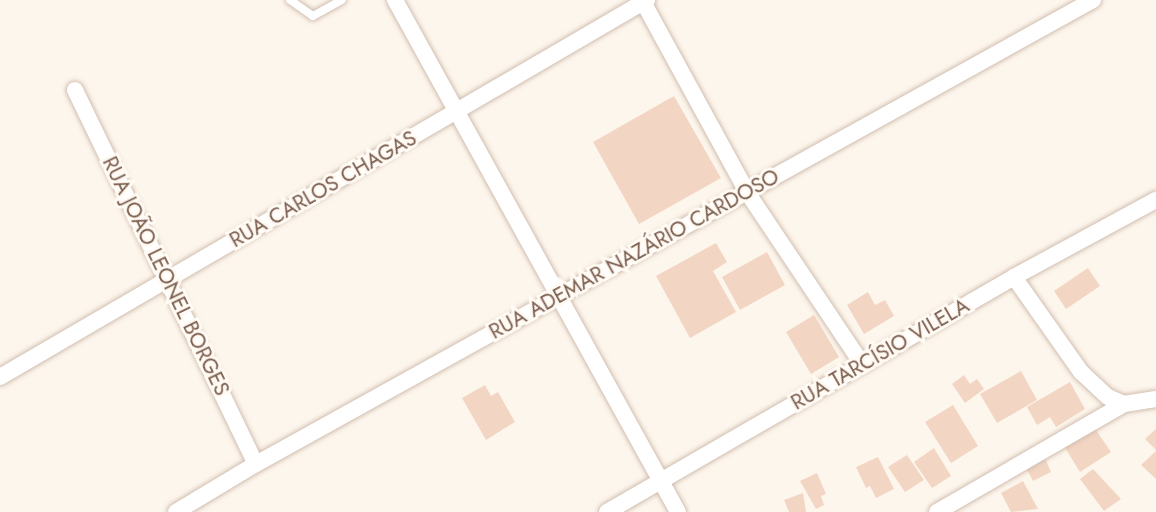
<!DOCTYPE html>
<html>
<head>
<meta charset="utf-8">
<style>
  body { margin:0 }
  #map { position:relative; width:1156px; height:512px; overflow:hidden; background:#fdf6ec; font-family:Jost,sans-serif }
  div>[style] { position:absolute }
  .building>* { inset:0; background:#f3d5c3 }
  .roads { filter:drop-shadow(0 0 2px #d1beb0) drop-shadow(0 0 2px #d1beb0) }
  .lane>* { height:8px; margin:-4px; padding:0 4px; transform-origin:4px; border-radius:4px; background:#fff }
  .street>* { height:16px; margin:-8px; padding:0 8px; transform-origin:8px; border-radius:8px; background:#fff }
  span { translate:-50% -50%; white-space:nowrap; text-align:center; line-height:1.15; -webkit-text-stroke:6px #fffaf3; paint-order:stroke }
  .street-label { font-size:21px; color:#7a5c4d }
</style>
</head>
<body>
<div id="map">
  <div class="building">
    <i style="clip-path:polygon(674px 96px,721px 178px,639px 224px,593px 142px)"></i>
    <i style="clip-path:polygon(716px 243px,727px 262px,713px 271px,736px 312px,690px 338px,656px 276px)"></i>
    <i style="clip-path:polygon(767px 252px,785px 285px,740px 310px,722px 277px)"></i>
    <i style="clip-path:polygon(1088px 268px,1100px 286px,1066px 309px,1054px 291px)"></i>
    <i style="clip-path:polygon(868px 292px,875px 305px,885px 300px,894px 316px,864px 334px,847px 305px)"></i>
    <i style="clip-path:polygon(814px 315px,839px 357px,811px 374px,786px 332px)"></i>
    <i style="clip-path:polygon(1021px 371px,1037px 400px,997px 423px,980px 394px)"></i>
    <i style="clip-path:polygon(964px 375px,970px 384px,977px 379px,984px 389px,965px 403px,952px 384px)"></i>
    <i style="clip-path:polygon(1070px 382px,1085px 409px,1056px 427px,1050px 417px,1037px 425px,1027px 407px)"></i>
    <i style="clip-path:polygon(485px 385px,491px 396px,498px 392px,515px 422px,486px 440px,462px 398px)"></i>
    <i style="clip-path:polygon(953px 405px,978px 446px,951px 463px,925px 422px)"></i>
    <i style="clip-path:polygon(1094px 427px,1111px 452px,1080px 472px,1064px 446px)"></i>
    <i style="clip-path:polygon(1156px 429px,1156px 450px,1145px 439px)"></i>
    <i style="clip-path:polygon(934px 448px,951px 476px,932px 488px,914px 462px)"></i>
    <i style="clip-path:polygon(1156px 451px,1156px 479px,1141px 465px)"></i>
    <i style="clip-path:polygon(907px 455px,924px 480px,905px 492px,888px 467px)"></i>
    <i style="clip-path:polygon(878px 457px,894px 489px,876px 498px,870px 486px,866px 488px,856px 467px)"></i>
    <i style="clip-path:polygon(1045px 458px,1051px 472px,1033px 481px,1026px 468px)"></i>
    <i style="clip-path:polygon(1093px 469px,1121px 499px,1104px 511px,1080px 479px)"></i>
    <i style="clip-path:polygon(817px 473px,826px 494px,821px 496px,824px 505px,816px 509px,800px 481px)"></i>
    <i style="clip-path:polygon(1023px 481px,1038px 509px,1011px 512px,1001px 493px)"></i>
    <i style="clip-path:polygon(803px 493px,806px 512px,789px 512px,784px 500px)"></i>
  </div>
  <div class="roads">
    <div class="lane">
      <i style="left:290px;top:0;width:28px;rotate:35deg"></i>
      <i style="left:313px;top:16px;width:33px;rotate:-29deg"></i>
    </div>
    <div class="street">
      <i style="left:395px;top:0;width:585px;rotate:61.07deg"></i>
      <i style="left:642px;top:0;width:219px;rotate:61.3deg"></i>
      <i style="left:747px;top:192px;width:207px;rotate:56.2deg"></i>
      <i style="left:75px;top:90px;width:415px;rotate:64.2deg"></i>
      <i style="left:1014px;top:277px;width:116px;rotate:54.8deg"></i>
      <i style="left:1081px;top:372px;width:37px;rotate:43deg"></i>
      <i style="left:1108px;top:397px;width:17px;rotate:24deg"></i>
      <i style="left:0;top:377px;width:749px;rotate:-30.23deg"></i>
      <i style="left:176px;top:512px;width:93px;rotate:-31deg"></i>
      <i style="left:256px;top:464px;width:957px;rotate:-29deg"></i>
      <i style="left:607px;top:512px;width:470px;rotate:-30deg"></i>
      <i style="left:1014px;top:277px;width:162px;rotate:-28.5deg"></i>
      <i style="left:937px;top:512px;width:216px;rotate:-30deg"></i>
      <i style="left:1124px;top:404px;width:32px;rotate:-9deg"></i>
    </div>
  </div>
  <div class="street-label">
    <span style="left:323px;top:189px;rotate:-30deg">RUA CARLOS CHAGAS</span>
    <span style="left:634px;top:254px;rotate:-29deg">RUA ADEMAR NAZÁRIO CARDOSO</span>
    <span style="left:166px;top:276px;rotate:64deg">RUA JOÃO LEONEL BORGES</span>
    <span style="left:880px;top:354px;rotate:-30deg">RUA TARCÍSIO VILELA</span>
  </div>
</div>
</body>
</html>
